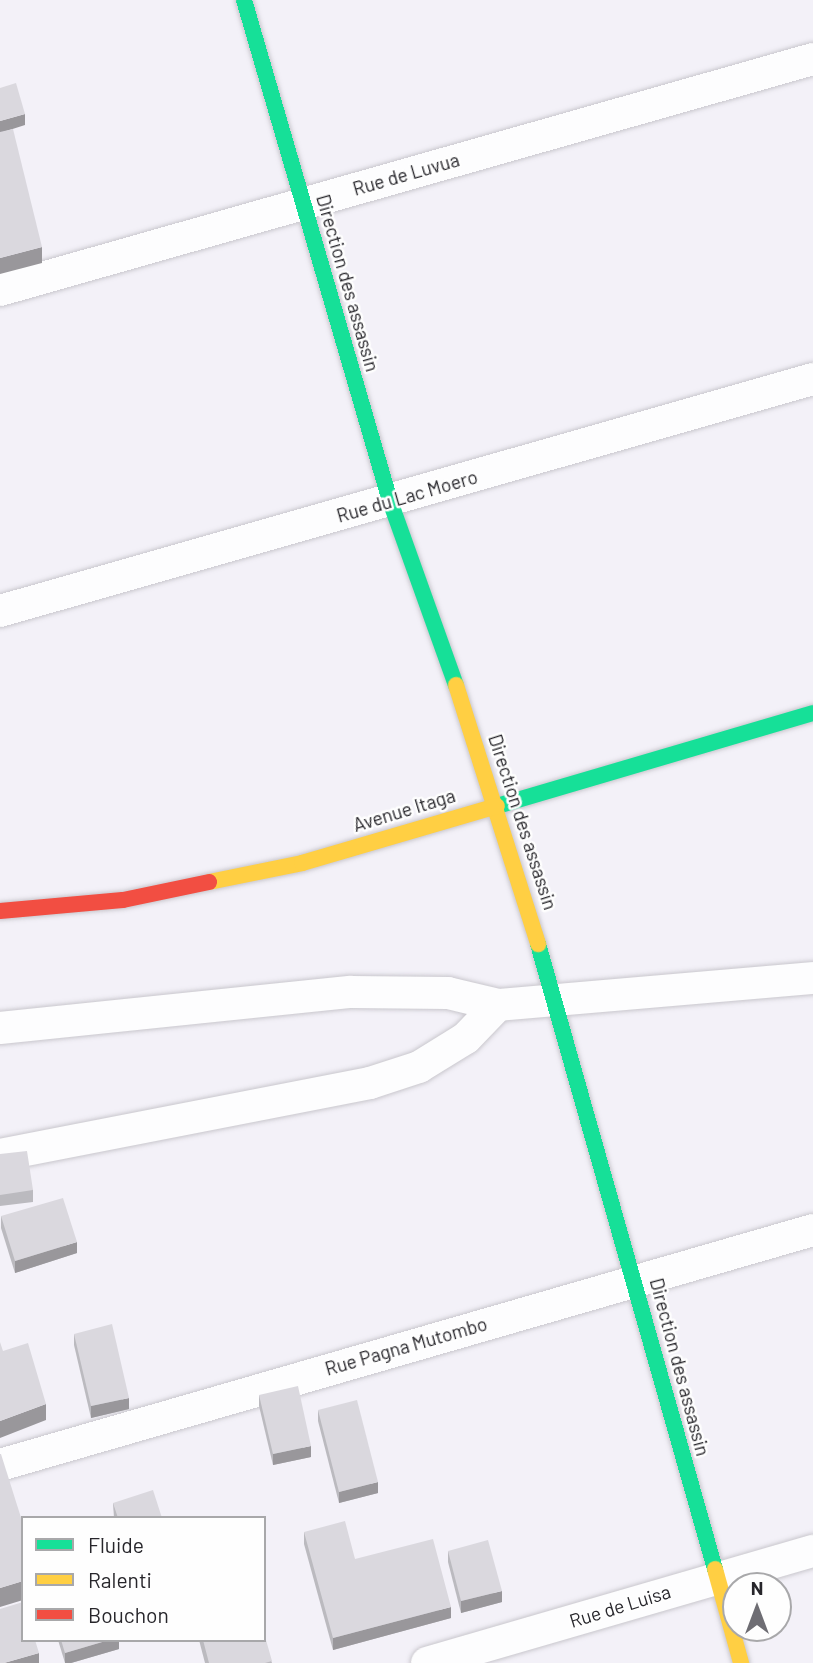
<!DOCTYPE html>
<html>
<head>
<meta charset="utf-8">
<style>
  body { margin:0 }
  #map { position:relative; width:813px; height:1663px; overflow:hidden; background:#f3f1f8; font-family:Barlow,sans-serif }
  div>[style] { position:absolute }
  .roads { filter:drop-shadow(0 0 2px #c9c7cd) drop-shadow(0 0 2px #c9c7cd) }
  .street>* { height:32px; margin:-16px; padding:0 16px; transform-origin:16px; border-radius:16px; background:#fdfdfe }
  .fast>* { height:16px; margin:-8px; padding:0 8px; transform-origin:8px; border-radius:8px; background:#16e098 }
  .slow>* { height:16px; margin:-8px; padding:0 8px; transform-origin:8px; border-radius:8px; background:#ffcf43 }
  .jam>* { height:16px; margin:-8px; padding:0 8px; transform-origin:8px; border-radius:8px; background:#f24e42 }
  .wall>* { inset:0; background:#bbbabf }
  .shaded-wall>* { inset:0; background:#99979b }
  .building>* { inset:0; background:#dad8de }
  span { translate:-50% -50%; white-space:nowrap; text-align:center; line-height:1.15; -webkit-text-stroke:5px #fefefe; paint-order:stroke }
  .street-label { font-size:19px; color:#27262b }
  .legend { position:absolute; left:21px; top:1516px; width:245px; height:126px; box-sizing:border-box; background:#fefefe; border:2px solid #a8a8aa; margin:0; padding:9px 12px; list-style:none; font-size:21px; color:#27262b }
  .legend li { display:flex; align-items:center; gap:14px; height:35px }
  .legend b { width:35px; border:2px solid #a8a8aa }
  .north { position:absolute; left:722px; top:1572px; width:70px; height:70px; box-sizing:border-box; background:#fefefe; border:2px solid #a8a8aa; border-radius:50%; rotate:0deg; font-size:19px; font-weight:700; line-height:28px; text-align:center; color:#27262b }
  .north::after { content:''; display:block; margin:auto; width:24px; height:32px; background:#6e6d73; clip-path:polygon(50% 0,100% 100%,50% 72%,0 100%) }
</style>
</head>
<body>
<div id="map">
  <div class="roads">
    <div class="street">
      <i style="left:0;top:290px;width:845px;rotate:-15.86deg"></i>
      <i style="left:0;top:611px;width:845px;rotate:-15.93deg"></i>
      <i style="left:0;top:1028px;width:353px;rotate:-5.9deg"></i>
      <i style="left:351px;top:992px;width:97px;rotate:0.6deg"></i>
      <i style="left:448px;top:993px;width:51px;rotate:13.5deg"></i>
      <i style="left:498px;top:1005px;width:316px;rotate:-4.9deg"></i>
      <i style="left:0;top:1155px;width:377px;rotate:-11deg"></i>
      <i style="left:370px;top:1083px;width:52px;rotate:-18.1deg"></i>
      <i style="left:419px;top:1067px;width:55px;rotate:-31.7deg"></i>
      <i style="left:466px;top:1038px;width:46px;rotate:-45.9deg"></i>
      <i style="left:0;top:1465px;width:846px;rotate:-16.12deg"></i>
      <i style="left:427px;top:1663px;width:402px;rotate:-16.2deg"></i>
    </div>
    <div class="fast">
      <i style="left:244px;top:0;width:522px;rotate:73.75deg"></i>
      <i style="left:390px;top:501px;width:195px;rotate:70.3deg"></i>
      <i style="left:497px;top:806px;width:329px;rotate:-16.4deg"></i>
      <i style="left:538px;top:944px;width:650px;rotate:74.19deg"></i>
    </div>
    <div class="slow">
      <i style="left:456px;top:685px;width:272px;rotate:72.4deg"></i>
      <i style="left:209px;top:882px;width:95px;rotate:-11.5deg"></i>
      <i style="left:302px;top:863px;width:203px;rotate:-16.3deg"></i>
      <i style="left:715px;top:1569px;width:98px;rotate:74.5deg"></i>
    </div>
    <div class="jam">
      <i style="left:0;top:911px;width:123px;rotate:-5.1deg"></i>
      <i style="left:123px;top:900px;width:88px;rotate:-11.8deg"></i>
    </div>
  </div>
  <div class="wall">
    <i style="clip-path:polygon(0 1154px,33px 1190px,33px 1202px,0 1206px)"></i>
    <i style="clip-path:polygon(1px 1216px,77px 1253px,15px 1273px,1px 1228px)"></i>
    <i style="clip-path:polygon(74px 1334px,129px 1409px,91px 1418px,74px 1345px)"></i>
    <i style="clip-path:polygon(259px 1395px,311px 1457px,273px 1465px,259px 1406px)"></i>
    <i style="clip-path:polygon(318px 1410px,378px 1493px,339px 1503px,318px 1421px)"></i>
    <i style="clip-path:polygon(113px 1503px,162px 1518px,114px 1518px)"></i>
    <i style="clip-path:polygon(304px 1532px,355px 1559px,451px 1618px,333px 1650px,304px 1544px)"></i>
    <i style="clip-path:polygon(448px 1551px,502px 1602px,461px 1613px,448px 1562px)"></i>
    <i style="clip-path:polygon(58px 1640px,119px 1640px,119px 1649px,71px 1663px,65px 1663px)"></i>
    <i style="clip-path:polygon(199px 1640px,264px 1640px,272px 1663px,205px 1663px)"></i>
  </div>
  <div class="shaded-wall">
    <i style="clip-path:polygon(25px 114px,25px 125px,0 133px,0 121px)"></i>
    <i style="clip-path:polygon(42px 247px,42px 263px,0 274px,0 258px)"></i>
    <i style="clip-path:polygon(77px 1242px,77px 1253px,15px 1273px,15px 1261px)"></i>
    <i style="clip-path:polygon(129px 1398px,129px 1409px,91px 1418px,91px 1406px)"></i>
    <i style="clip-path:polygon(46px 1404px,46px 1420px,0 1438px,0 1421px)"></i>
    <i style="clip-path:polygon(311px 1446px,311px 1457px,273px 1465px,273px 1454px)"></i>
    <i style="clip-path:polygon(378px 1482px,378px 1493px,339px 1503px,339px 1492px)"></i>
    <i style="clip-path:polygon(23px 1581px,23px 1600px,0 1607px,0 1588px)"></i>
    <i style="clip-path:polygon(502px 1591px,502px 1602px,461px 1613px,461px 1601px)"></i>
    <i style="clip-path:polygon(451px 1607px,451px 1618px,333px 1650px,333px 1638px)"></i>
    <i style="clip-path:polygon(109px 1640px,119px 1640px,119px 1649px,71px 1663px,65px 1663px,65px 1653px)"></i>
    <i style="clip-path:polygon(39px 1653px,39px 1663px,4px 1663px)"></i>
  </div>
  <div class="building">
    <i style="clip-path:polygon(16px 83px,25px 114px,0 121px,0 88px)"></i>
    <i style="clip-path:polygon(13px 129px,42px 247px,0 258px,0 132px)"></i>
    <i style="clip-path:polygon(27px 1151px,33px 1190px,0 1195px,0 1154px)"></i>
    <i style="clip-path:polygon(63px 1198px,77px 1242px,15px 1261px,1px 1216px)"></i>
    <i style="clip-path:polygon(112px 1324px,129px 1398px,91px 1406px,74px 1334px)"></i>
    <i style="clip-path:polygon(0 1342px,3px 1351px,28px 1343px,46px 1404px,0 1421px)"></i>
    <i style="clip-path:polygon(298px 1386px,311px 1446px,273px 1454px,259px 1395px)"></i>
    <i style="clip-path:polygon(357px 1400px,378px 1482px,339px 1492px,318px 1410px)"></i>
    <i style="clip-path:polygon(0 1454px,1px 1454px,23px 1524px,23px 1581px,0 1588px)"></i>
    <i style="clip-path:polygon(153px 1490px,162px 1518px,118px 1518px,113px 1503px)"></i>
    <i style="clip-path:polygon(345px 1521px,355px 1559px,433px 1539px,451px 1607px,333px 1638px,304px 1532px)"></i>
    <i style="clip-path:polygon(488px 1540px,502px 1591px,461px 1601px,448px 1551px)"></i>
    <i style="clip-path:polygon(23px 1602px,23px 1640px,35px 1640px,39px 1653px,4px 1663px,0 1663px,0 1609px)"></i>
    <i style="clip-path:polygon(264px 1633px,272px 1661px,265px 1663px,209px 1663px,203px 1640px,264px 1640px)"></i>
    <i style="clip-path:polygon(61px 1640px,109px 1640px,65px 1653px)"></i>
  </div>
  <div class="street-label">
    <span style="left:406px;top:174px;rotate:-16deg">Rue de Luvua</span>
    <span style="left:348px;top:283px;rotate:74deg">Direction des assassin</span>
    <span style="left:407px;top:496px;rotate:-16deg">Rue du Lac Moero</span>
    <span style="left:404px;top:810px;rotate:-17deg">Avenue Itaga</span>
    <span style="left:523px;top:822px;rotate:72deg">Direction des assassin</span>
    <span style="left:406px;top:1346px;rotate:-16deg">Rue Pagna Mutombo</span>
    <span style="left:680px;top:1367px;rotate:75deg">Direction des assassin</span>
    <span style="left:620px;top:1606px;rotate:-17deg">Rue de Luisa</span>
  </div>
  <ul class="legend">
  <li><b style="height:9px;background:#16e098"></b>Fluide</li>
  <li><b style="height:9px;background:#ffcf43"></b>Ralenti</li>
  <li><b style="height:9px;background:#f24e42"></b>Bouchon</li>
  </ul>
  <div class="north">N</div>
</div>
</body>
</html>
